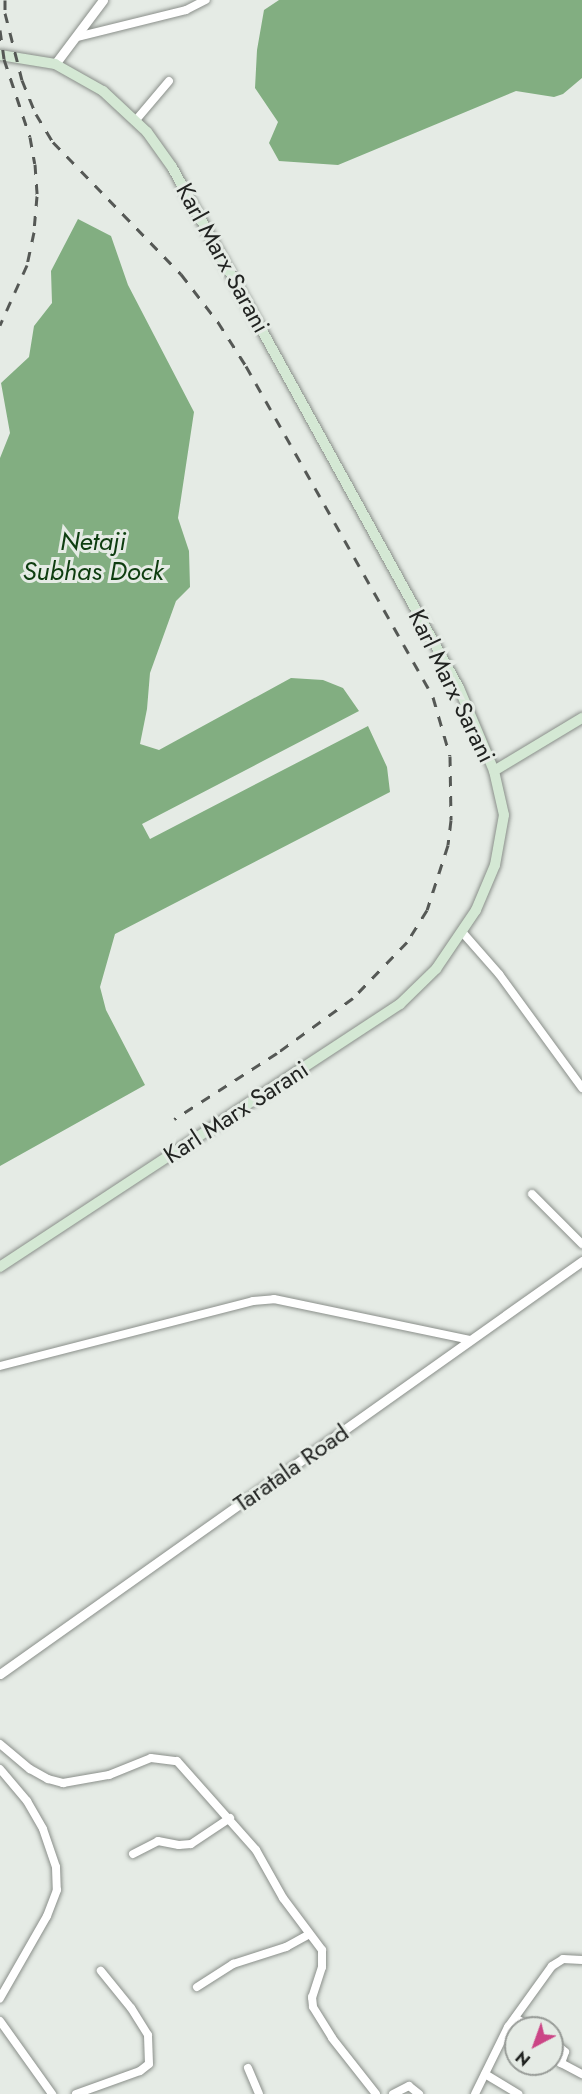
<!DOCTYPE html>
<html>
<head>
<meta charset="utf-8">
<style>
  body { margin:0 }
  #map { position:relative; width:582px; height:2094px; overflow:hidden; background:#e5ebe5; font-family:Jost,sans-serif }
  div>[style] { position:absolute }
  .water>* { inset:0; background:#82ae81 }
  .roads { filter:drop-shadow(0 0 2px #8a8f8a) drop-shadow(0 0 2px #8a8f8a) }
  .minor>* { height:8px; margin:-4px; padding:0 4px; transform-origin:4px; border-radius:4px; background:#fff }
  .tertiary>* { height:9px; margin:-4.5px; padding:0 4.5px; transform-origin:4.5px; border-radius:4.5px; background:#fff }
  .secondary>* { height:10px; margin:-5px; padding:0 5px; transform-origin:5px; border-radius:5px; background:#d4e8d4 }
  .rail>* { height:3px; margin-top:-1.5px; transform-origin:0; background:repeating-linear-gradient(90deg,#555855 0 10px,transparent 0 20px) }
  span { translate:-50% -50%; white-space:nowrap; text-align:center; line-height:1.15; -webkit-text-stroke:6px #e5ebe5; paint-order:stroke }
  .street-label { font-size:24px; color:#212321 }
  .water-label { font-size:26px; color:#0e3d10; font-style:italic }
  .north { position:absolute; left:504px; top:2016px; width:60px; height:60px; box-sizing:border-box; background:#e5ebe5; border:2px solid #979b97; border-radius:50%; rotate:221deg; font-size:16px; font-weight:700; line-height:24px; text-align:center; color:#212321 }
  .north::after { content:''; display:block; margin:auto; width:21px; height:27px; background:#cb4586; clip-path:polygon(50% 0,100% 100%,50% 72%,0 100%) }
</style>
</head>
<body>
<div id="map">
  <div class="water">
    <i style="clip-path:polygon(279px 0,582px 0,582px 78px,563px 94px,554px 97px,516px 91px,338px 165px,279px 161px,269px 143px,278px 122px,255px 88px,257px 50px,264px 10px)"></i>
    <i style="clip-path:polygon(78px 219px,111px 236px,128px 285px,194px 412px,178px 518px,189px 551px,190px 587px,176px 601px,150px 673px,147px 709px,140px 744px,159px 750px,291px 678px,323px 680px,343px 688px,359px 711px,142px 824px,150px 839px,368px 726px,387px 767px,390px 792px,115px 934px,100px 987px,106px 1010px,145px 1085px,0 1166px,0 458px,10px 433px,1px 383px,29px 357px,34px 326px,52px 303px,51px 271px)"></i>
  </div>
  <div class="roads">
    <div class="minor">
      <i style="left:77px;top:37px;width:112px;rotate:-13.9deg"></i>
      <i style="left:186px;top:10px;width:22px;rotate:-27deg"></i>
      <i style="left:136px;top:120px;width:51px;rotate:-49.8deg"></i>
      <i style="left:463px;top:933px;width:55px;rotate:48.7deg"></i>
      <i style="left:499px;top:974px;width:141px;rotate:53.9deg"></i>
      <i style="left:532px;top:1194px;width:71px;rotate:45deg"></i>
      <i style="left:0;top:1366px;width:261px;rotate:-14.4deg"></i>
      <i style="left:253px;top:1301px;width:21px;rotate:-5deg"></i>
      <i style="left:274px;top:1299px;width:200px;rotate:11.8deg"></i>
      <i style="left:0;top:1744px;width:39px;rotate:40deg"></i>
      <i style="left:30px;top:1769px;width:21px;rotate:29deg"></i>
      <i style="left:48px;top:1779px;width:16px;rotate:15deg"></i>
      <i style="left:63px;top:1783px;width:47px;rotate:-9.9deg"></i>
      <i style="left:109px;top:1775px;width:45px;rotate:-22deg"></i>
      <i style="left:151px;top:1758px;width:26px;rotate:7deg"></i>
      <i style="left:177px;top:1761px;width:119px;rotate:48.4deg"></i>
      <i style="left:256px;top:1850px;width:55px;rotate:60.6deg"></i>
      <i style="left:283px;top:1898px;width:65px;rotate:53.1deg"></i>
      <i style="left:322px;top:1950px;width:17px;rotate:90deg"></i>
      <i style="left:322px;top:1967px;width:32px;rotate:108deg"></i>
      <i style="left:312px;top:1997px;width:10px;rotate:84deg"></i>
      <i style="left:313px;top:2007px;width:36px;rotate:58deg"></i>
      <i style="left:332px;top:2038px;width:71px;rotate:51.8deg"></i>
      <i style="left:0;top:1769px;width:42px;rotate:49.8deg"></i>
      <i style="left:27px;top:1801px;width:32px;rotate:60deg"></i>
      <i style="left:43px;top:1829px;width:40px;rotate:71.1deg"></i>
      <i style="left:56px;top:1867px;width:23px;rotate:88deg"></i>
      <i style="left:57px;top:1890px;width:28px;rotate:111deg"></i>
      <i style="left:47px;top:1916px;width:95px;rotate:119.8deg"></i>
      <i style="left:133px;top:1854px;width:28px;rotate:-27deg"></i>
      <i style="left:158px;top:1841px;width:21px;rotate:11deg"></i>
      <i style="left:179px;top:1845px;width:12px;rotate:-5deg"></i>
      <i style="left:191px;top:1844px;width:47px;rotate:-33.7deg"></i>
      <i style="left:197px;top:1987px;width:43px;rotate:-32.6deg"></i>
      <i style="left:233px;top:1964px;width:56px;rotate:-17.8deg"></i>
      <i style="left:286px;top:1947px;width:26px;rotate:-29deg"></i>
      <i style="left:515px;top:2018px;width:20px;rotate:30deg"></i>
      <i style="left:0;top:2021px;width:90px;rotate:54.5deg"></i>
      <i style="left:552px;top:2041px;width:17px;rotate:40deg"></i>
      <i style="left:565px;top:2052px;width:12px;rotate:110deg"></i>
      <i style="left:561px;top:2063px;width:24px;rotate:28deg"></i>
      <i style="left:248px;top:2068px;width:28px;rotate:67deg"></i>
      <i style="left:485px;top:2074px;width:39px;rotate:31deg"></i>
      <i style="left:76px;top:2094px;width:68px;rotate:-19.8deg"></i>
      <i style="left:140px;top:2071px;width:11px;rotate:-38deg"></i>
      <i style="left:149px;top:2064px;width:29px;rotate:-92deg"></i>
      <i style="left:148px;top:2035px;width:32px;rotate:-122deg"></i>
      <i style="left:131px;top:2008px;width:48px;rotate:-129deg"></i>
      <i style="left:393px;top:2094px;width:18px;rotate:-27deg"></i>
      <i style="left:409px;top:2086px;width:13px;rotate:39deg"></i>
      <i style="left:475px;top:2094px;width:75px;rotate:-63.8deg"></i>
      <i style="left:508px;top:2027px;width:75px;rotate:-54.2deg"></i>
      <i style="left:552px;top:1966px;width:13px;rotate:-32deg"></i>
      <i style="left:563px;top:1959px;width:19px;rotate:3deg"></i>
    </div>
    <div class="tertiary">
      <i style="left:55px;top:64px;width:80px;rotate:-53.1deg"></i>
      <i style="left:0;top:1674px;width:714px;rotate:-35.36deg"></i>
    </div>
    <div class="secondary">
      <i style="left:0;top:55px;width:56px;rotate:9.3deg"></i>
      <i style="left:55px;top:64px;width:55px;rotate:29.4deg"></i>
      <i style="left:103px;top:91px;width:60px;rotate:43deg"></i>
      <i style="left:147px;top:132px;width:43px;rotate:54.5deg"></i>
      <i style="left:172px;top:167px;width:595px;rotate:61.15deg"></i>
      <i style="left:459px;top:688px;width:90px;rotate:67.1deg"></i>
      <i style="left:494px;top:771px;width:45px;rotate:77.2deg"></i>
      <i style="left:504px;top:815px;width:51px;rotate:100.2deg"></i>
      <i style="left:495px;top:865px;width:49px;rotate:112.9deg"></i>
      <i style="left:476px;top:910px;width:71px;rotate:124.1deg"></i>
      <i style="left:436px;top:969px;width:50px;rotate:135.8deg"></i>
      <i style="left:400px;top:1004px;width:479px;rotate:146.7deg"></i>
      <i style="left:494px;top:771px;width:103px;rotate:-31.1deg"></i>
    </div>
  </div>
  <div class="rail">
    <i style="left:5px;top:0;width:13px;rotate:90deg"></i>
    <i style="left:5px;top:13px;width:69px;rotate:75.8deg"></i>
    <i style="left:22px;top:80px;width:37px;rotate:68deg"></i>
    <i style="left:36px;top:114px;width:33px;rotate:59deg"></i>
    <i style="left:53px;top:142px;width:184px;rotate:45.9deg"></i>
    <i style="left:181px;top:274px;width:61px;rotate:52.4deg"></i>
    <i style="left:218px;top:322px;width:52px;rotate:57.5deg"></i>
    <i style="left:246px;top:366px;width:380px;rotate:60.5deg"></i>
    <i style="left:433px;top:697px;width:61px;rotate:73.9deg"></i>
    <i style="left:450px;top:756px;width:64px;rotate:89.1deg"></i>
    <i style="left:451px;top:820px;width:25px;rotate:97deg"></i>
    <i style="left:448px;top:845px;width:68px;rotate:107.9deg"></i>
    <i style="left:427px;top:910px;width:38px;rotate:122deg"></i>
    <i style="left:407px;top:942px;width:78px;rotate:134deg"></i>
    <i style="left:353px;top:998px;width:94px;rotate:144.1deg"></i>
    <i style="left:277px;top:1053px;width:122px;rotate:147.3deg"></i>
    <i style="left:0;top:30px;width:29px;rotate:82deg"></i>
    <i style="left:4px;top:59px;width:82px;rotate:71.6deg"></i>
    <i style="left:30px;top:137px;width:27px;rotate:80deg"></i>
    <i style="left:35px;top:164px;width:32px;rotate:86deg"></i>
    <i style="left:37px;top:196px;width:36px;rotate:95deg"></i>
    <i style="left:34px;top:232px;width:34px;rotate:102deg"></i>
    <i style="left:27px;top:265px;width:66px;rotate:114.2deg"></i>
  </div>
  <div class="street-label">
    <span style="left:223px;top:258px;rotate:61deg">Karl Marx Sarani</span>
    <span style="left:452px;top:686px;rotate:64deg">Karl Marx Sarani</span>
    <span style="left:236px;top:1112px;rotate:-33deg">Karl Marx Sarani</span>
    <span style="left:291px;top:1468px;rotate:-35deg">Taratala Road</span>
  </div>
  <div class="water-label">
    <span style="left:93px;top:557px">Netaji<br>Subhas Dock</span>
  </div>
  <div class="north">N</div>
</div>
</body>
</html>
